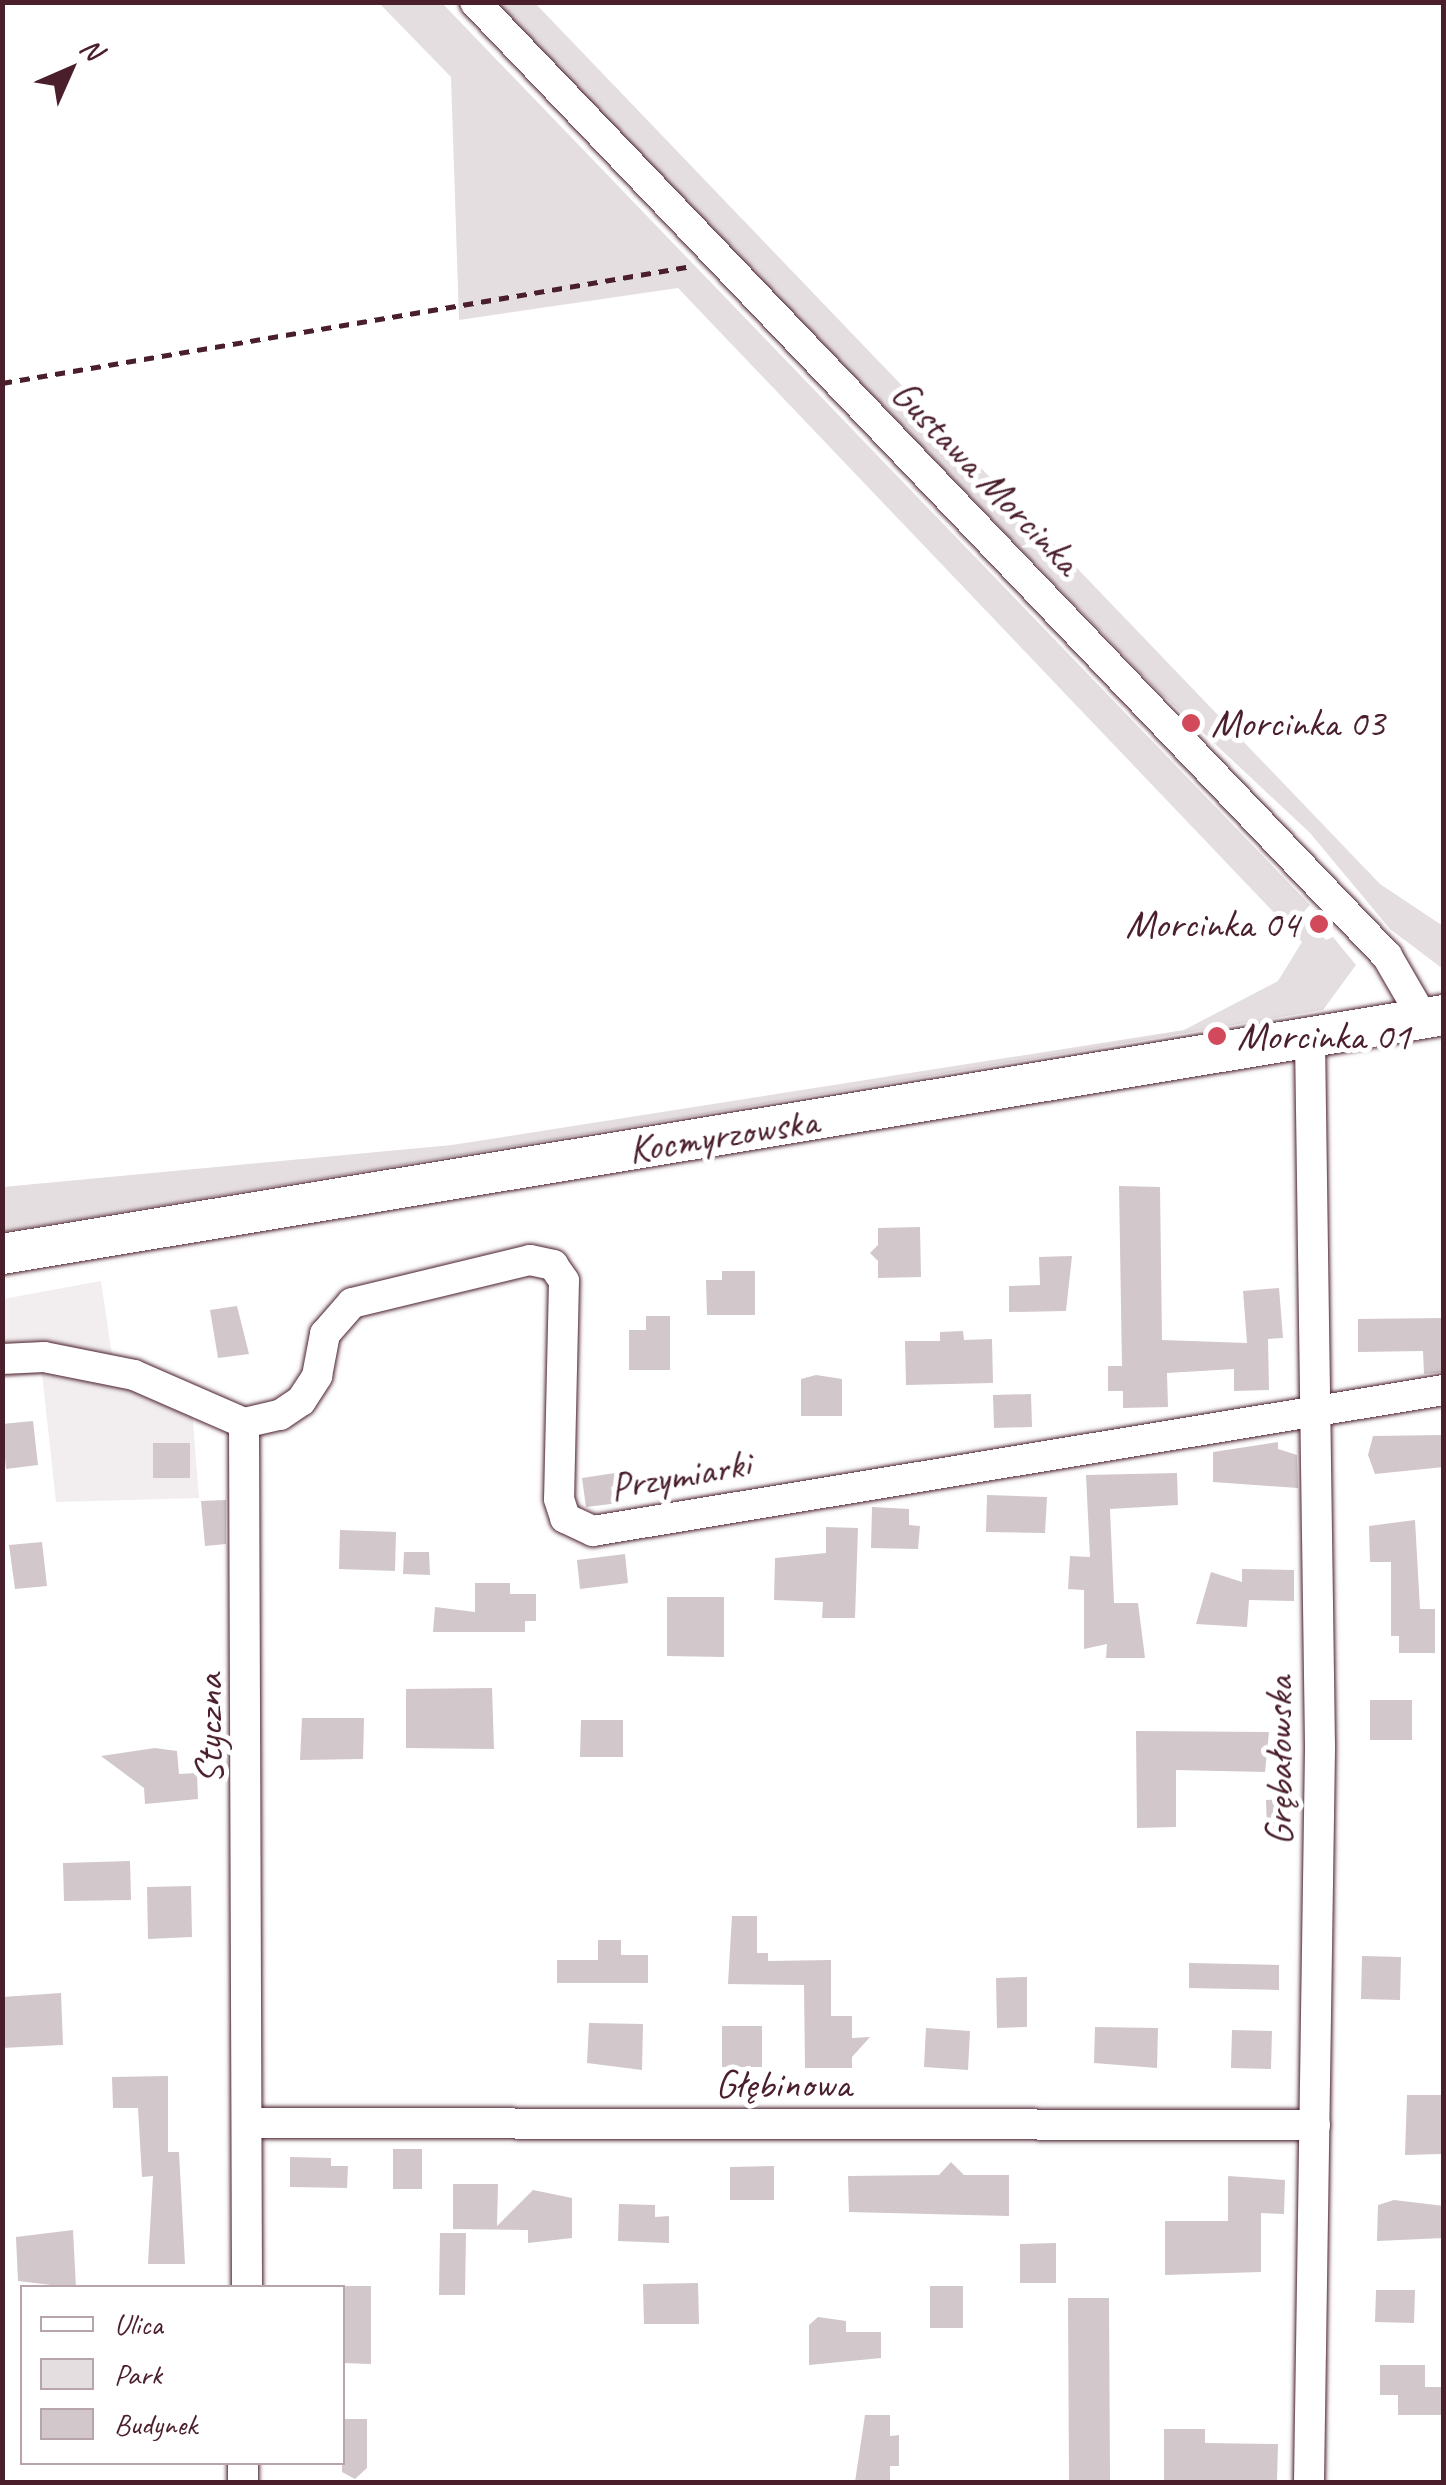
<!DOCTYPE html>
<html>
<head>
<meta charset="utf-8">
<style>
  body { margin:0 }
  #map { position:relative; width:1446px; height:2485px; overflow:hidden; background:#fff; font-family:Caveat,sans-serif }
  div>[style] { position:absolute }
  .built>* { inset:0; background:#f2eeef }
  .green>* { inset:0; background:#e5dee0 }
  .building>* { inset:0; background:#d2c7cb }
  .path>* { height:5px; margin-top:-2.5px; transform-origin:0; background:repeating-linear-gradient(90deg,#4a1f2b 0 10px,transparent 0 18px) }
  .roads { filter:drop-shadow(0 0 2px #4a1f2b) drop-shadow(0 0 2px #4a1f2b) }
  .minor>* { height:30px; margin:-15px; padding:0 15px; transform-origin:15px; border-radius:15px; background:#fff }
  .major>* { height:40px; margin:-20px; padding:0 20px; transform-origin:20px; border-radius:20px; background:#fff }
  .dots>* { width:28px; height:28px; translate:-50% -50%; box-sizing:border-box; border:5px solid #fff; border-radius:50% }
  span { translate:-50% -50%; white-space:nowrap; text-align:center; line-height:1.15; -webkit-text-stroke:10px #fff; paint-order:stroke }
  .street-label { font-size:40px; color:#4a1f2b }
  .poi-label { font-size:40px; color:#4a1f2b }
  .left { translate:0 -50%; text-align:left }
  .right { translate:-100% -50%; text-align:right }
  .frame { position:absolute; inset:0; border:5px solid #4a1f2b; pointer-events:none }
  .legend { position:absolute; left:20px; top:2285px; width:325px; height:180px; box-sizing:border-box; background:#fff; border:2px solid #b7a5aa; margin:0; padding:12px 18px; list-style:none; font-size:30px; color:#4a1f2b }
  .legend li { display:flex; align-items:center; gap:20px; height:50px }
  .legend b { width:50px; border:2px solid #b7a5aa }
  .north { position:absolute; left:20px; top:20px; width:100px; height:100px; -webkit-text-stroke:8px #fff; paint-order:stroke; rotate:45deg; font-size:28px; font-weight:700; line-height:40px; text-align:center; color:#4a1f2b }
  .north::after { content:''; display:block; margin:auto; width:35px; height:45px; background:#4a1f2b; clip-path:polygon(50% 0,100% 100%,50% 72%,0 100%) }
</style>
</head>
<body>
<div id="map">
  <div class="built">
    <i style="clip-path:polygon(101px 1281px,113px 1362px,190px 1383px,199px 1498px,56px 1502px,42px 1374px,3px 1378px,3px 1299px)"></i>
  </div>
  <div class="green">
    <i style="clip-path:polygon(379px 3px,442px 3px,1310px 905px,1301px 915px,1326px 940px,1333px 937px,1356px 965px,1323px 1010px,3px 1232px,3px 1187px,452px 1145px,1184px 1030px,1278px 981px,1302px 942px,678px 288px,459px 320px,451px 77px)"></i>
    <i style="clip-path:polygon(495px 3px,535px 3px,1380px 884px,1443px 926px,1443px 969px,1390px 929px,1310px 833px,1151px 684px)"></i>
  </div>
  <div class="building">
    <i style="clip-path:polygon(1119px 1186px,1160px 1187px,1162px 1340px,1247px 1343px,1243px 1291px,1279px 1288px,1283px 1338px,1268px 1339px,1269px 1390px,1234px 1391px,1234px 1369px,1167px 1373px,1168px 1407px,1123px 1408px,1123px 1391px,1108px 1391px,1108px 1366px,1122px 1366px)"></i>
    <i style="clip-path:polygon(920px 1227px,921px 1277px,878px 1278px,878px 1261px,870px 1253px,878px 1245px,878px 1228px)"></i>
    <i style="clip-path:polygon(1072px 1256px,1066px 1311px,1009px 1312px,1009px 1286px,1040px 1285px,1039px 1257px)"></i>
    <i style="clip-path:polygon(722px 1271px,755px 1271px,755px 1315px,707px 1315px,706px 1280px,722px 1280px)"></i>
    <i style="clip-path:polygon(237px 1306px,249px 1354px,218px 1358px,210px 1310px)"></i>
    <i style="clip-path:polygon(646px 1316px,670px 1316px,670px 1370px,629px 1370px,629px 1330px,646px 1330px)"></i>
    <i style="clip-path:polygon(1444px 1318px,1444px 1372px,1424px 1374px,1423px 1351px,1358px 1352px,1358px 1319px)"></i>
    <i style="clip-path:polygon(963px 1331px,964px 1340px,992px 1339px,993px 1383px,906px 1385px,905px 1341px,940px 1341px,940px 1332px)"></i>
    <i style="clip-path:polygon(816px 1375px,842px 1379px,842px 1416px,801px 1416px,801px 1379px)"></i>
    <i style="clip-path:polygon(1031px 1394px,1032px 1427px,994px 1428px,993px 1395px)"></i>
    <i style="clip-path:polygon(33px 1421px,38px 1465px,6px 1469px,2px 1424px)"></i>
    <i style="clip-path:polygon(1444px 1435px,1444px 1467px,1375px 1474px,1368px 1455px,1373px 1436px)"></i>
    <i style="clip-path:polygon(1278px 1442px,1278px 1449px,1297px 1455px,1298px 1488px,1213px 1482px,1213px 1452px)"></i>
    <i style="clip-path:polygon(153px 1443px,190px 1443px,190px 1478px,153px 1478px)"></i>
    <i style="clip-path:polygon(615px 1473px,619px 1503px,586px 1507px,582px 1478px)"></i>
    <i style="clip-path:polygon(1177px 1473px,1178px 1505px,1110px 1509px,1114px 1603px,1138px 1603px,1145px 1658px,1106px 1658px,1107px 1644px,1084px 1649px,1084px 1590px,1068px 1589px,1070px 1556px,1090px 1557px,1086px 1475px)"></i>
    <i style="clip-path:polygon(987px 1495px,1047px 1497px,1045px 1533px,986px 1532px)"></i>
    <i style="clip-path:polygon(226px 1500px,226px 1544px,205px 1546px,201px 1501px)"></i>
    <i style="clip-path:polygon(872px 1507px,909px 1509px,909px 1525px,920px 1526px,918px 1549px,871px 1548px)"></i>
    <i style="clip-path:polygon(1415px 1520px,1420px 1609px,1435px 1609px,1435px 1653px,1399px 1653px,1399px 1636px,1391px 1636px,1391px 1562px,1370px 1562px,1369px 1526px)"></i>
    <i style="clip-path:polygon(826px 1527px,858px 1528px,855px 1618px,822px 1618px,823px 1602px,774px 1600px,775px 1558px,826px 1553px)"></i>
    <i style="clip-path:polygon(340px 1530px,396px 1532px,395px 1571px,339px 1569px)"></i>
    <i style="clip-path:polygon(42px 1542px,47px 1586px,15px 1589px,9px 1545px)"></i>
    <i style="clip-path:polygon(404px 1552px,429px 1552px,430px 1575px,403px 1574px)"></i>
    <i style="clip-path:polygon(625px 1554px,628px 1583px,580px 1589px,577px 1560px)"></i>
    <i style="clip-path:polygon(1242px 1569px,1294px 1570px,1294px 1601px,1249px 1600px,1247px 1627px,1196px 1624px,1211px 1572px,1242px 1582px)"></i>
    <i style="clip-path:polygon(475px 1583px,510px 1583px,510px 1594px,536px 1594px,536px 1621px,525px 1621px,525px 1632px,433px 1632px,435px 1607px,475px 1612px)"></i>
    <i style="clip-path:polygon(667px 1597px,724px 1597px,724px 1657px,667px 1656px)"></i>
    <i style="clip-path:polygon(492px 1688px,494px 1749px,406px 1748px,406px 1689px)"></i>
    <i style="clip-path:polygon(1370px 1700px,1412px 1700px,1412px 1740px,1370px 1740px)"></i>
    <i style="clip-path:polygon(302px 1718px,364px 1718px,363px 1759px,300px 1760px)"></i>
    <i style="clip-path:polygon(581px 1720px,623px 1720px,623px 1757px,580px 1757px)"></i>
    <i style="clip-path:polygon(1136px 1731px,1269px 1732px,1265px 1772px,1176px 1770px,1176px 1827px,1137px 1828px)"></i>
    <i style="clip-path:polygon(155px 1748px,177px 1751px,179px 1774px,197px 1773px,198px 1799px,145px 1804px,144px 1788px,101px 1756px)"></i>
    <i style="clip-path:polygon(1288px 1799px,1289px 1827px,1267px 1828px,1266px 1800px)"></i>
    <i style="clip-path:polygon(130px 1861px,131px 1900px,64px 1901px,63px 1863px)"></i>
    <i style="clip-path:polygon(191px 1886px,192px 1937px,148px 1939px,147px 1887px)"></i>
    <i style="clip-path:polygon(732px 1916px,757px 1916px,757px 1953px,768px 1953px,768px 1961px,831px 1960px,831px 2016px,852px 2016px,852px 2038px,870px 2037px,852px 2057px,852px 2068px,805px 2068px,804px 1985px,728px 1984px)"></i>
    <i style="clip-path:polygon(598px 1940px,621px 1940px,621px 1955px,648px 1955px,648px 1983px,557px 1983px,557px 1960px,598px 1960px)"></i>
    <i style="clip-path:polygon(1362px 1956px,1401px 1957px,1400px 2000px,1361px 1999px)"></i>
    <i style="clip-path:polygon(1189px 1963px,1279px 1965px,1279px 1990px,1189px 1988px)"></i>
    <i style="clip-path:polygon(1027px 1977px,1027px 2027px,997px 2028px,996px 1978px)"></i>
    <i style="clip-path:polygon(61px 1993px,63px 2045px,2px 2048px,2px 1997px)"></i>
    <i style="clip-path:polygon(589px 2023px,643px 2024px,642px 2070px,587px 2063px)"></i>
    <i style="clip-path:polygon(722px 2026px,762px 2026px,762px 2067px,722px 2067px)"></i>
    <i style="clip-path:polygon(1095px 2027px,1158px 2028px,1157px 2068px,1094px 2063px)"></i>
    <i style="clip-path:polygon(926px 2028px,970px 2031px,968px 2070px,924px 2067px)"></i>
    <i style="clip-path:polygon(1232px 2030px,1272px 2031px,1271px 2069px,1231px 2068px)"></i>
    <i style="clip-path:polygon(168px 2076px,168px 2152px,179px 2152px,185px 2264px,148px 2264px,153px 2176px,142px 2177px,138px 2108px,113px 2108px,112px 2077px)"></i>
    <i style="clip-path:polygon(1407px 2095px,1441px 2095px,1442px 2154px,1405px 2155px)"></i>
    <i style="clip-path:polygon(393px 2149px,422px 2149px,422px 2189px,393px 2189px)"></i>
    <i style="clip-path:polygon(290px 2157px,331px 2158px,331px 2166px,348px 2166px,347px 2188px,290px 2187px)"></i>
    <i style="clip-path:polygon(951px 2162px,964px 2175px,1009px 2175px,1009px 2216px,849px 2212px,848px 2176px,939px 2175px)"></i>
    <i style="clip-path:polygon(774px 2166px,774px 2200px,730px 2200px,730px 2167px)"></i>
    <i style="clip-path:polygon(1228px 2176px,1285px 2180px,1284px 2214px,1261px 2213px,1261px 2272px,1165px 2275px,1165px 2221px,1228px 2221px)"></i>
    <i style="clip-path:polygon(453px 2184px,498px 2184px,497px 2226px,533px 2190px,572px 2198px,572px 2238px,528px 2243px,528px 2230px,453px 2229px)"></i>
    <i style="clip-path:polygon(1394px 2200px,1444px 2206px,1444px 2238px,1377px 2241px,1378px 2205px)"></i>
    <i style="clip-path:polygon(619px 2204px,655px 2205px,655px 2217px,669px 2216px,669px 2243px,618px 2241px)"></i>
    <i style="clip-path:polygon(73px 2230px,76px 2288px,18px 2281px,16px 2237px)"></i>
    <i style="clip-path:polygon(440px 2233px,466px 2233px,465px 2295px,439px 2295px)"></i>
    <i style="clip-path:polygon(1056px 2243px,1056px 2283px,1020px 2283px,1020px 2244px)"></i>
    <i style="clip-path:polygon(698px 2283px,699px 2324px,644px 2324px,643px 2284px)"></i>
    <i style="clip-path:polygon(342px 2286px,371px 2286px,371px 2364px,342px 2363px)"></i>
    <i style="clip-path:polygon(930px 2286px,963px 2286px,963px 2328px,930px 2328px)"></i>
    <i style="clip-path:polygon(1376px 2290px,1415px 2290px,1414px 2323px,1375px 2322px)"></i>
    <i style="clip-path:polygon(1068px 2298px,1109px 2298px,1110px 2482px,1069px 2482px)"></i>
    <i style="clip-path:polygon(818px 2317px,846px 2321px,846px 2332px,881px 2332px,881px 2358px,809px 2365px,809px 2325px)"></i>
    <i style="clip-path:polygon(1380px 2365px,1425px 2365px,1425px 2387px,1443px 2387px,1443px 2415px,1398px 2415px,1398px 2395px,1380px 2395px)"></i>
    <i style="clip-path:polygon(865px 2415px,890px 2415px,890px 2436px,899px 2435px,899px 2466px,890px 2466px,890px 2482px,855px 2482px)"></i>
    <i style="clip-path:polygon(342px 2419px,367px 2419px,367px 2468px,355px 2479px,342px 2472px)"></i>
    <i style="clip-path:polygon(1164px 2429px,1205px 2429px,1205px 2443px,1278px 2444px,1277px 2482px,1164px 2482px)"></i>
  </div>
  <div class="path">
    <i style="left:2px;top:383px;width:700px;rotate:-9.62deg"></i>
  </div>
  <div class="roads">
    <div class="minor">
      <i style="left:475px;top:2px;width:1320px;rotate:46.29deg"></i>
      <i style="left:1387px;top:956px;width:72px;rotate:59.9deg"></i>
      <i style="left:2px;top:1359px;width:42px;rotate:-2.7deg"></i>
      <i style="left:44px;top:1357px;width:92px;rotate:11.3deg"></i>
      <i style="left:134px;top:1375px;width:120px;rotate:23.6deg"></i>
      <i style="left:244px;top:1423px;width:865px;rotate:89.8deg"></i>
      <i style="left:244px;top:1423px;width:37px;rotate:-13deg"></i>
      <i style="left:280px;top:1415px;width:25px;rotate:-34deg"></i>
      <i style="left:301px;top:1401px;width:30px;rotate:-57deg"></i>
      <i style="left:317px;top:1376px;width:43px;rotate:-79.2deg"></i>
      <i style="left:325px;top:1334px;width:41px;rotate:-48.9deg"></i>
      <i style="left:352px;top:1303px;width:183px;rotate:-13.6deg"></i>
      <i style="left:530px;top:1260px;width:24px;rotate:12deg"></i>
      <i style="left:553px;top:1265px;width:19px;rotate:55deg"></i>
      <i style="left:564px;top:1281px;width:218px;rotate:91.3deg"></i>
      <i style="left:559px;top:1499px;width:20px;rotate:72deg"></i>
      <i style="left:565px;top:1518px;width:31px;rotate:25deg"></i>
      <i style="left:593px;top:1531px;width:863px;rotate:-9.41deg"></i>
      <i style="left:250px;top:2123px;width:1065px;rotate:0.11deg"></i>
      <i style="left:243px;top:2482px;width:20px;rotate:-90deg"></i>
      <i style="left:1309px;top:2482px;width:736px;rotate:-89.14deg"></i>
      <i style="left:1320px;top:1746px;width:707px;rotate:-90.81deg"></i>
    </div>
    <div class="major">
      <i style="left:2px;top:1254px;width:1462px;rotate:-9.41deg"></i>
    </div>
  </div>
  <div class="dots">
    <i style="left:1191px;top:723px;background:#d1495b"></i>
    <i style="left:1319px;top:924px;background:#d1495b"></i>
    <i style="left:1217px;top:1036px;background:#d1495b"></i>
  </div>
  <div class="street-label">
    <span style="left:986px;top:477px;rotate:46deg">Gustawa Morcinka</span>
    <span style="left:723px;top:1135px;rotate:-9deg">Kocmyrzowska</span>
    <span style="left:680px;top:1475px;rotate:-10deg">Przymiarki</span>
    <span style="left:209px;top:1729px;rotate:-90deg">Styczna</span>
    <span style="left:1279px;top:1761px;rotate:-90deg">Grębałowska</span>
    <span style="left:783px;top:2084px">Głębinowa</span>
  </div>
  <div class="poi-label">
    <span class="left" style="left:1211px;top:723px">Morcinka 03</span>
    <span class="right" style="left:1299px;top:924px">Morcinka 04</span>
    <span class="left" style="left:1237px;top:1036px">Morcinka 01</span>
  </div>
  <div class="frame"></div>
  <ul class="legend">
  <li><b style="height:12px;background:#fff"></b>Ulica</li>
  <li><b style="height:28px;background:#e5dee0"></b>Park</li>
  <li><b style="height:28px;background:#d2c7cb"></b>Budynek</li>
  </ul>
  <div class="north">N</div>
</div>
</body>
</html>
